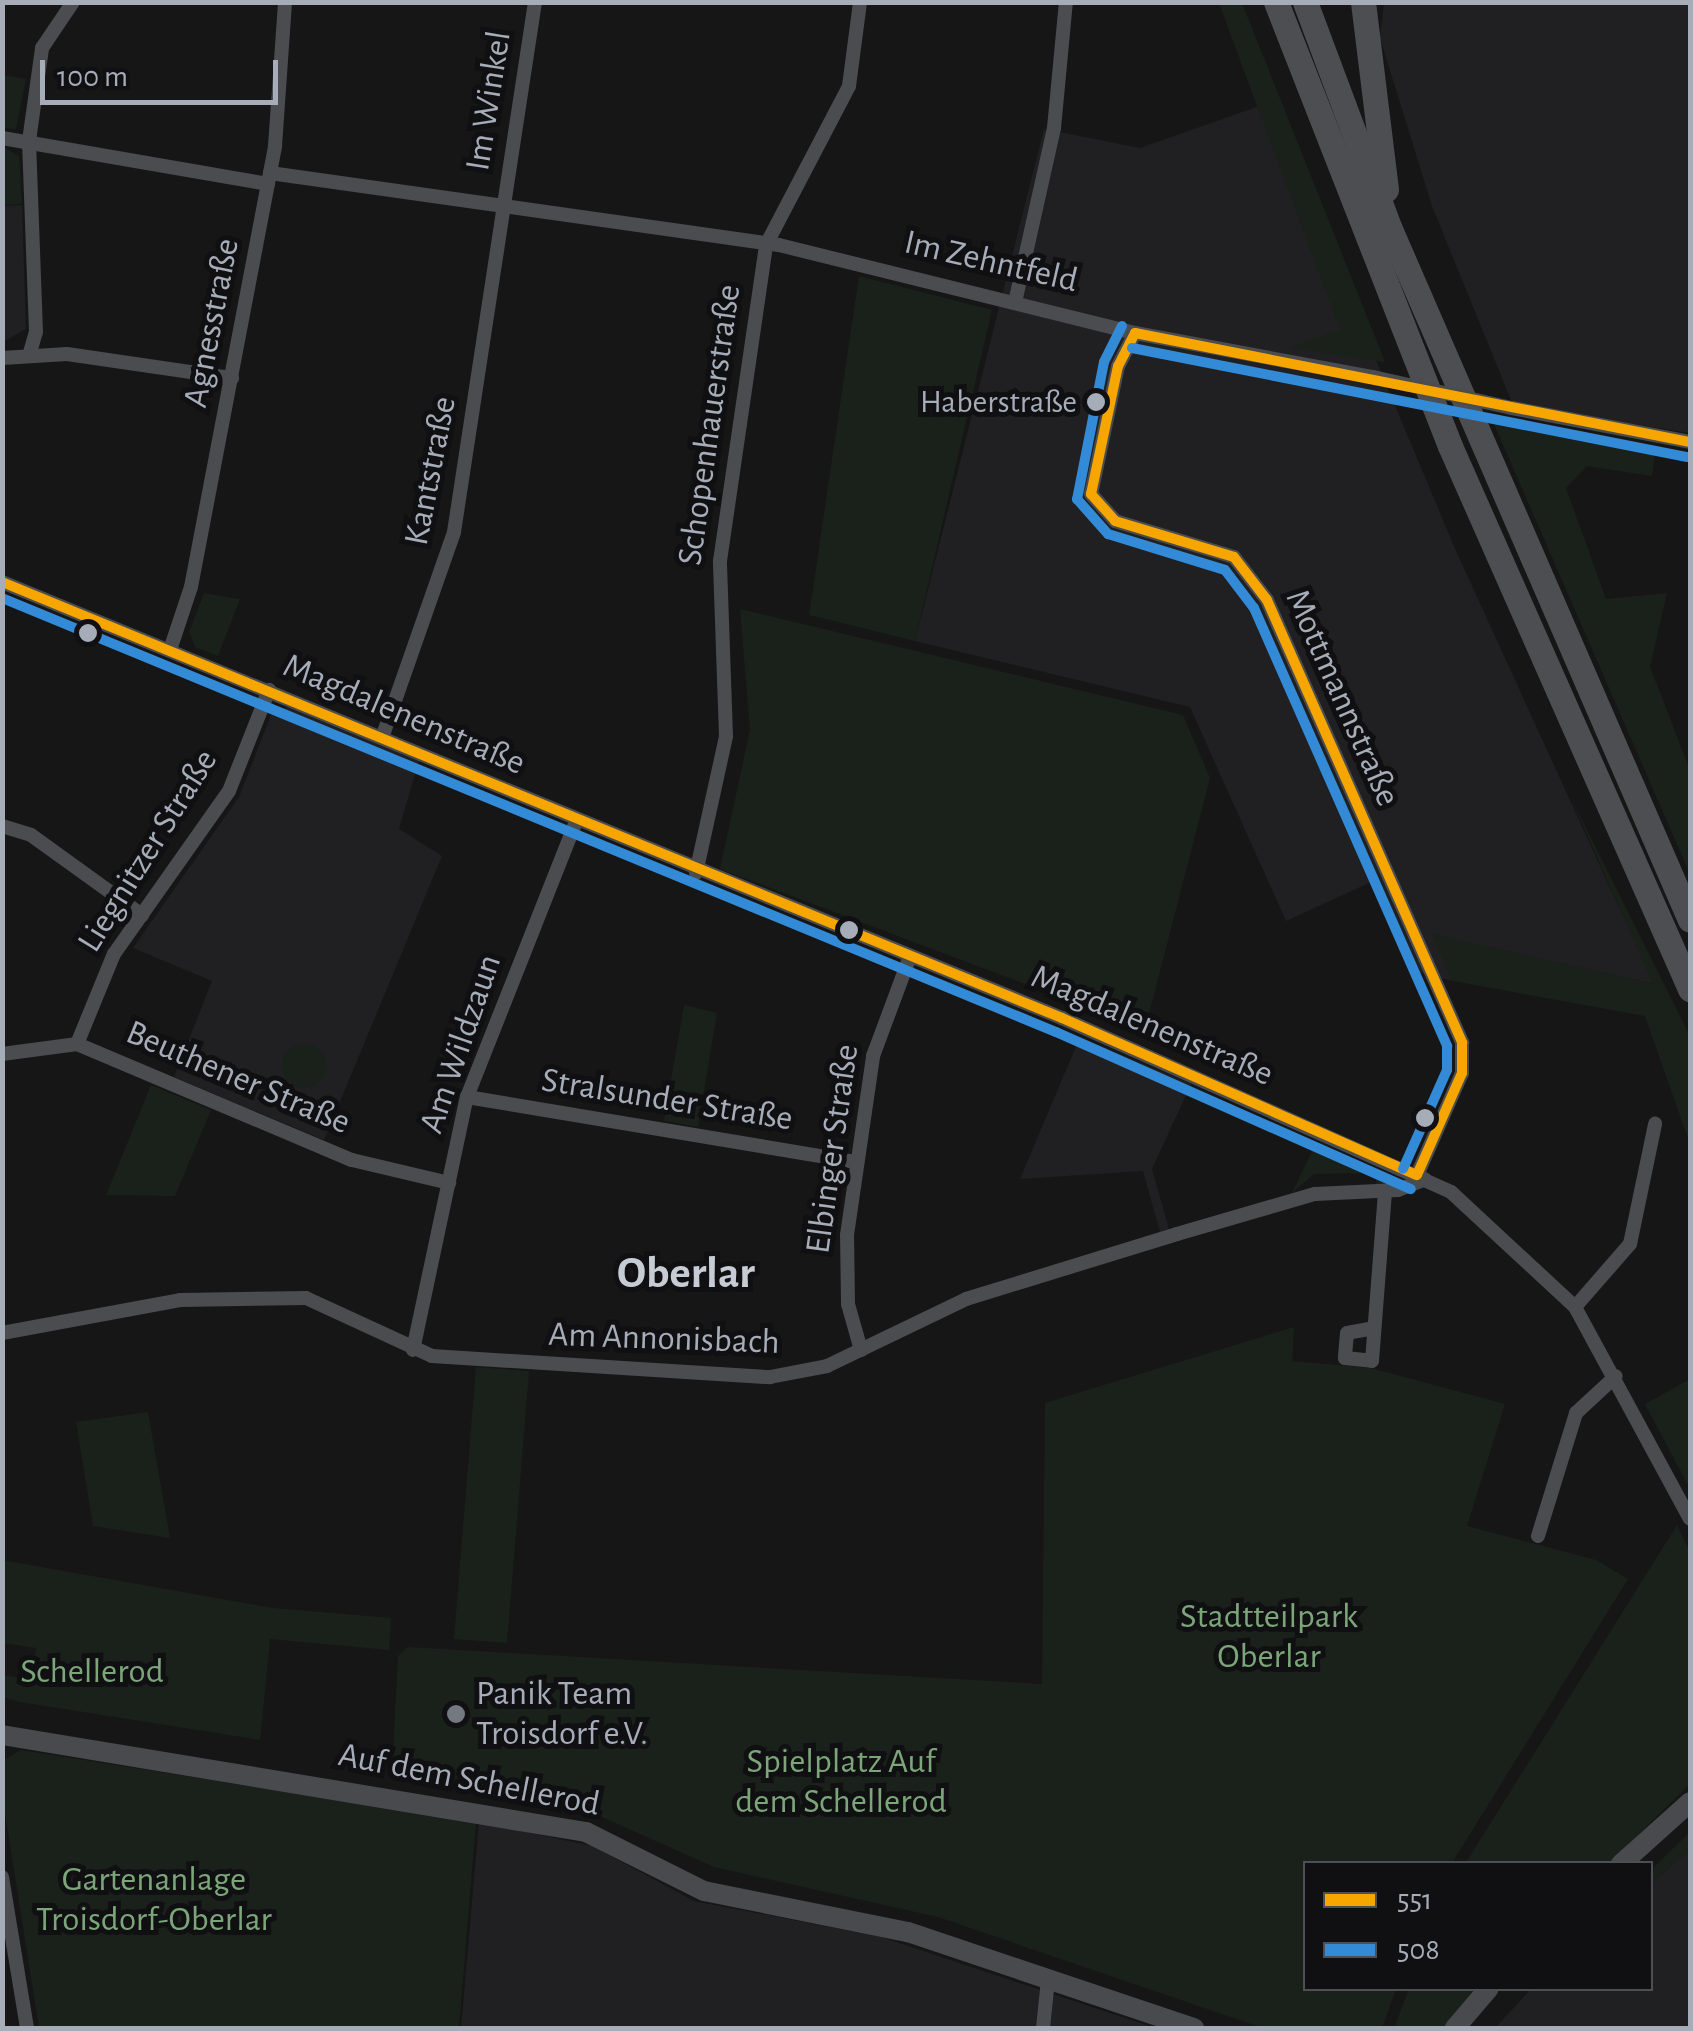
<!DOCTYPE html>
<html>
<head>
<meta charset="utf-8">
<style>
  body { margin:0 }
  #map { position:relative; width:1693px; height:2031px; overflow:hidden; background:#161616; font-family:"Alegreya Sans",sans-serif }
  div>[style] { position:absolute }
  .built>* { inset:0; background:#202022 }
  .green>* { inset:0; background:#1a211a }
  .round { border-radius:50% }
  .street>* { height:14px; margin:-7px; padding:0 7px; transform-origin:7px; border-radius:7px; background:#4a4c4f }
  .secondary>* { height:20px; margin:-10px; padding:0 10px; transform-origin:10px; border-radius:10px; background:#484a4d }
  .highway>* { height:25px; margin:-12.5px; padding:0 12.5px; transform-origin:12.5px; border-radius:12.5px; background:#4c4e52 }
  .street-bridge>* { height:14px; margin:-7px; padding:0 7px; transform-origin:7px; border-radius:7px; background:#4a4c4f }
  .bus-1>* { height:10px; margin:-5px; padding:0 5px; transform-origin:5px; border-radius:5px; background:#f7a600 }
  .bus-2>* { height:10px; margin:-5px; padding:0 5px; transform-origin:5px; border-radius:5px; background:#338bd7 }
  .dots>* { width:28px; height:28px; translate:-50% -50%; box-sizing:border-box; border:5px solid #101012; border-radius:50% }
  span { translate:-50% -50%; white-space:nowrap; text-align:center; line-height:1.15; -webkit-text-stroke:10px #101012; paint-order:stroke }
  .bus-label { font-size:32px; color:#a6adb9 }
  .right { translate:-100% -50%; text-align:right }
  .street-label { font-size:35px; color:#a6adb9 }
  .park-label { font-size:35px; color:#7ca67a }
  .poi-label { font-size:35px; color:#a6adb9 }
  .left { translate:0 -50%; text-align:left }
  .district-label { font-size:45px; color:#c7ccd4; font-weight:700 }
  .frame { position:absolute; inset:0; border:5px solid #a6adb9; pointer-events:none }
  .legend { position:absolute; left:1303px; top:1861px; width:350px; height:130px; box-sizing:border-box; background:#101012; border:2px solid #4c4f55; margin:0; padding:12px 18px; list-style:none; font-size:30px; color:#a6adb9 }
  .legend li { display:flex; align-items:center; gap:20px; height:50px }
  .legend b { width:50px; border:2px solid #4c4f55 }
  .scale { position:absolute; left:40px; top:60px; width:238px; height:45px; box-sizing:border-box; border:5px solid #a6adb9; border-top:0; padding-left:12px; font-size:30px; line-height:35px; white-space:nowrap; color:#a6adb9; -webkit-text-stroke:8px #101012; paint-order:stroke }
</style>
</head>
<body>
<div id="map">
  <div class="built">
    <i style="clip-path:polygon(1384px 3px,1690px 3px,1690px 433px,1513px 405px,1432px 206px,1380px 38px)"></i>
    <i style="clip-path:polygon(1268px 103px,1456px 551px,1654px 984px,1433px 935px,1453px 981px,1412px 971px,1371px 882px,1286px 921px,1190px 707px,915px 641px,1044px 129px,1140px 148px)"></i>
    <i style="clip-path:polygon(22px 205px,26px 329px,3px 342px,3px 206px)"></i>
    <i style="clip-path:polygon(287px 707px,419px 760px,399px 829px,442px 856px,324px 1140px,174px 1077px,212px 981px,133px 948px,239px 797px,271px 715px)"></i>
    <i style="clip-path:polygon(1080px 1037px,1191px 1084px,1152px 1169px,1169px 1229px,1160px 1232px,1143px 1171px,1020px 1179px)"></i>
    <i style="clip-path:polygon(479px 1822px,592px 1846px,694px 1901px,881px 1937px,1155px 2028px,461px 2028px)"></i>
    <i style="clip-path:polygon(1690px 1850px,1690px 2028px,1495px 2028px,1531px 1989px,1650px 1988px,1651px 1883px)"></i>
  </div>
  <div class="green">
    <i style="clip-path:polygon(1219px 3px,1242px 3px,1385px 362px,1288px 348px,1340px 330px)"></i>
    <i style="clip-path:polygon(3px 75px,26px 79px,16px 129px,3px 128px)"></i>
    <i style="clip-path:polygon(3px 147px,19px 156px,22px 204px,3px 205px)"></i>
    <i style="clip-path:polygon(859px 276px,992px 310px,915px 641px,809px 615px)"></i>
    <i style="clip-path:polygon(1494px 424px,1656px 448px,1652px 476px,1587px 466px,1566px 488px,1606px 599px,1667px 593px,1650px 667px,1690px 770px,1690px 874px)"></i>
    <i style="clip-path:polygon(204px 593px,240px 599px,218px 656px,195px 647px,189px 632px)"></i>
    <i style="clip-path:polygon(740px 609px,1183px 715px,1210px 778px,1145px 1029px,720px 869px,750px 730px)"></i>
    <i style="clip-path:polygon(1570px 796px,1690px 1036px,1690px 1144px,1645px 1016px,1453px 981px,1432px 934px,1653px 984px)"></i>
    <i style="clip-path:polygon(684px 1005px,717px 1013px,698px 1127px,664px 1121px)"></i>
    <i class="round" style="left:282px;top:1044px;width:44px;height:44px"></i>
    <i style="clip-path:polygon(151px 1085px,211px 1110px,175px 1196px,106px 1195px)"></i>
    <i style="clip-path:polygon(1316px 1143px,1389px 1176px,1387px 1186px,1376px 1186px,1376px 1173px,1314px 1174px,1292px 1193px)"></i>
    <i style="clip-path:polygon(1294px 1327px,1292px 1361px,1371px 1368px,1505px 1404px,1467px 1526px,1596px 1560px,1628px 1579px,1452px 1863px,1306px 1864px,1306px 1988px,1396px 1989px,1382px 2028px,1263px 2028px,938px 1917px,714px 1867px,573px 1804px,392px 1772px,398px 1656px,408px 1647px,1042px 1684px,1045px 1403px)"></i>
    <i style="clip-path:polygon(476px 1367px,529px 1371px,507px 1643px,454px 1639px)"></i>
    <i style="clip-path:polygon(1690px 1379px,1690px 1480px,1688px 1485px,1645px 1404px)"></i>
    <i style="clip-path:polygon(148px 1412px,170px 1538px,93px 1526px,76px 1422px)"></i>
    <i style="clip-path:polygon(1677px 1525px,1690px 1552px,1690px 1784px,1609px 1863px,1465px 1864px)"></i>
    <i style="clip-path:polygon(2px 1560px,273px 1608px,391px 1618px,389px 1650px,270px 1639px,260px 1740px,20px 1702px,3px 1697px,3px 1675px,32px 1680px,36px 1648px,3px 1643px)"></i>
    <i style="clip-path:polygon(21px 1750px,476px 1822px,459px 2028px,39px 2028px,3px 1801px,2px 1761px)"></i>
    <i style="clip-path:polygon(1690px 1832px,1690px 1850px,1651px 1883px,1651px 1870px)"></i>
    <i style="clip-path:polygon(1409px 1989px,1477px 1989px,1443px 2028px,1394px 2028px)"></i>
  </div>
  <div class="street">
    <i style="left:2px;top:138px;width:270px;rotate:9.8deg"></i>
    <i style="left:270px;top:173px;width:514px;rotate:8.05deg"></i>
    <i style="left:779px;top:245px;width:367px;rotate:13.9deg"></i>
    <i style="left:1135px;top:333px;width:242px;rotate:10.5deg"></i>
    <i style="left:1016px;top:298px;width:174px;rotate:-77.4deg"></i>
    <i style="left:1054px;top:128px;width:127px;rotate:-84.6deg"></i>
    <i style="left:1135px;top:333px;width:37px;rotate:117deg"></i>
    <i style="left:1118px;top:366px;width:131px;rotate:101.9deg"></i>
    <i style="left:1091px;top:494px;width:36px;rotate:48deg"></i>
    <i style="left:1115px;top:521px;width:124px;rotate:16.8deg"></i>
    <i style="left:1234px;top:557px;width:54px;rotate:52.5deg"></i>
    <i style="left:1267px;top:600px;width:484px;rotate:66.2deg"></i>
    <i style="left:1462px;top:1043px;width:30px;rotate:90deg"></i>
    <i style="left:1462px;top:1073px;width:111px;rotate:113.8deg"></i>
    <i style="left:29px;top:356px;width:25px;rotate:-74deg"></i>
    <i style="left:36px;top:332px;width:191px;rotate:-92.1deg"></i>
    <i style="left:29px;top:141px;width:94px;rotate:-82deg"></i>
    <i style="left:42px;top:48px;width:55px;rotate:-56deg"></i>
    <i style="left:2px;top:358px;width:65px;rotate:-3.5deg"></i>
    <i style="left:67px;top:354px;width:167px;rotate:8.3deg"></i>
    <i style="left:1512px;top:408px;width:181px;rotate:10.8deg"></i>
    <i style="left:2px;top:582px;width:1146px;rotate:22.36deg"></i>
    <i style="left:1062px;top:1018px;width:426px;rotate:24.1deg"></i>
    <i style="left:1451px;top:1192px;width:169px;rotate:42.8deg"></i>
    <i style="left:1575px;top:1307px;width:241px;rotate:61.5deg"></i>
    <i style="left:170px;top:650px;width:66px;rotate:-71.6deg"></i>
    <i style="left:191px;top:587px;width:449px;rotate:-79.2deg"></i>
    <i style="left:275px;top:146px;width:144px;rotate:-86deg"></i>
    <i style="left:383px;top:735px;width:215px;rotate:-70.7deg"></i>
    <i style="left:454px;top:532px;width:536px;rotate:-81.31deg"></i>
    <i style="left:2px;top:826px;width:30px;rotate:17deg"></i>
    <i style="left:31px;top:835px;width:137px;rotate:35.8deg"></i>
    <i style="left:696px;top:873px;width:140px;rotate:-77.6deg"></i>
    <i style="left:726px;top:736px;width:175px;rotate:-92deg"></i>
    <i style="left:720px;top:561px;width:319px;rotate:-81.7deg"></i>
    <i style="left:766px;top:245px;width:179px;rotate:-62.4deg"></i>
    <i style="left:849px;top:86px;width:85px;rotate:-82.5deg"></i>
    <i style="left:77px;top:1044px;width:97px;rotate:-67.7deg"></i>
    <i style="left:114px;top:954px;width:199px;rotate:-54.8deg"></i>
    <i style="left:229px;top:791px;width:109px;rotate:-68.4deg"></i>
    <i style="left:2px;top:1054px;width:76px;rotate:-7.6deg"></i>
    <i style="left:77px;top:1044px;width:298px;rotate:22.9deg"></i>
    <i style="left:352px;top:1160px;width:100px;rotate:13.3deg"></i>
    <i style="left:467px;top:1097px;width:395px;rotate:9.5deg"></i>
    <i style="left:1575px;top:1307px;width:84px;rotate:-48.9deg"></i>
    <i style="left:1630px;top:1244px;width:123px;rotate:-78.2deg"></i>
    <i style="left:1369px;top:1329px;width:22px;rotate:170deg"></i>
    <i style="left:1347px;top:1333px;width:25px;rotate:95deg"></i>
    <i style="left:1345px;top:1358px;width:27px;rotate:6deg"></i>
    <i style="left:1372px;top:1361px;width:170px;rotate:-85.6deg"></i>
    <i style="left:2px;top:1333px;width:181px;rotate:-10.5deg"></i>
    <i style="left:180px;top:1300px;width:126px;rotate:-0.9deg"></i>
    <i style="left:306px;top:1298px;width:139px;rotate:24.7deg"></i>
    <i style="left:432px;top:1356px;width:339px;rotate:3.6deg"></i>
    <i style="left:770px;top:1377px;width:58px;rotate:-10.9deg"></i>
    <i style="left:827px;top:1366px;width:154px;rotate:-25.7deg"></i>
    <i style="left:966px;top:1299px;width:221px;rotate:-17.1deg"></i>
    <i style="left:1177px;top:1234px;width:144px;rotate:-16.2deg"></i>
    <i style="left:1315px;top:1194px;width:83px;rotate:-2.8deg"></i>
    <i style="left:1398px;top:1190px;width:29px;rotate:-22deg"></i>
    <i style="left:413px;top:1350px;width:259px;rotate:-78deg"></i>
    <i style="left:467px;top:1097px;width:296px;rotate:-68.4deg"></i>
    <i style="left:861px;top:1350px;width:48px;rotate:-105.8deg"></i>
    <i style="left:848px;top:1304px;width:69px;rotate:-90.8deg"></i>
    <i style="left:847px;top:1235px;width:181px;rotate:-81.7deg"></i>
    <i style="left:873px;top:1056px;width:103px;rotate:-69.6deg"></i>
    <i style="left:1538px;top:1536px;width:129px;rotate:-72.8deg"></i>
    <i style="left:1576px;top:1413px;width:54px;rotate:-42.8deg"></i>
    <i style="left:2px;top:1877px;width:153px;rotate:80.6deg"></i>
    <i style="left:1043px;top:2028px;width:48px;rotate:-84.1deg"></i>
  </div>
  <div class="secondary">
    <i style="left:2px;top:1735px;width:592px;rotate:9.43deg"></i>
    <i style="left:586px;top:1832px;width:132px;rotate:26.6deg"></i>
    <i style="left:704px;top:1891px;width:208px;rotate:11.4deg"></i>
    <i style="left:908px;top:1932px;width:302px;rotate:18.6deg"></i>
    <i style="left:1621px;top:1864px;width:93px;rotate:-41.9deg"></i>
    <i style="left:1455px;top:2028px;width:52px;rotate:-49.6deg"></i>
  </div>
  <div class="highway">
    <i style="left:1276px;top:2px;width:477px;rotate:68.6deg"></i>
    <i style="left:1450px;top:446px;width:594px;rotate:66.16deg"></i>
    <i style="left:1305px;top:2px;width:242px;rotate:69.5deg"></i>
    <i style="left:1390px;top:229px;width:753px;rotate:66.53deg"></i>
    <i style="left:1363px;top:2px;width:189px;rotate:83deg"></i>
  </div>
  <div class="street-bridge">
    <i style="left:1373px;top:377px;width:142px;rotate:12.6deg"></i>
  </div>
  <div class="bus-1">
    <i style="left:1135px;top:333px;width:37px;rotate:117deg"></i>
    <i style="left:1118px;top:366px;width:131px;rotate:101.9deg"></i>
    <i style="left:1091px;top:494px;width:36px;rotate:48deg"></i>
    <i style="left:1115px;top:521px;width:124px;rotate:16.8deg"></i>
    <i style="left:1234px;top:557px;width:54px;rotate:52.5deg"></i>
    <i style="left:1267px;top:600px;width:484px;rotate:66.2deg"></i>
    <i style="left:1462px;top:1043px;width:30px;rotate:90deg"></i>
    <i style="left:1462px;top:1073px;width:111px;rotate:113.8deg"></i>
    <i style="left:1135px;top:333px;width:566px;rotate:11.11deg"></i>
    <i style="left:2px;top:582px;width:1146px;rotate:22.36deg"></i>
    <i style="left:1062px;top:1018px;width:388px;rotate:23.9deg"></i>
  </div>
  <div class="bus-2">
    <i style="left:1122px;top:326px;width:40px;rotate:116.6deg"></i>
    <i style="left:1104px;top:362px;width:140px;rotate:101.1deg"></i>
    <i style="left:1077px;top:499px;width:47px;rotate:48.5deg"></i>
    <i style="left:1108px;top:534px;width:122px;rotate:17.1deg"></i>
    <i style="left:1225px;top:570px;width:48px;rotate:52.7deg"></i>
    <i style="left:1254px;top:608px;width:479px;rotate:66.2deg"></i>
    <i style="left:1447px;top:1046px;width:24px;rotate:90deg"></i>
    <i style="left:1447px;top:1070px;width:108px;rotate:114deg"></i>
    <i style="left:1132px;top:348px;width:566px;rotate:11.11deg"></i>
    <i style="left:2px;top:598px;width:1140px;rotate:22.38deg"></i>
    <i style="left:1056px;top:1032px;width:388px;rotate:23.9deg"></i>
  </div>
  <div class="dots">
    <i style="left:1096px;top:402px;background:#a6adb9"></i>
    <i style="left:88px;top:633px;background:#a6adb9"></i>
    <i style="left:849px;top:930px;background:#a6adb9"></i>
    <i style="left:1425px;top:1118px;background:#a6adb9"></i>
    <i style="left:456px;top:1714px;background:#747880"></i>
  </div>
  <div class="bus-label">
    <span class="right" style="left:1077px;top:402px">Haberstraße</span>
  </div>
  <div class="street-label">
    <span style="left:489px;top:101px;rotate:-81deg">Im Winkel</span>
    <span style="left:991px;top:262px;rotate:13deg">Im Zehntfeld</span>
    <span style="left:212px;top:323px;rotate:-79deg">Agnesstraße</span>
    <span style="left:710px;top:425px;rotate:-82deg">Schopenhauerstraße</span>
    <span style="left:431px;top:471px;rotate:-79deg">Kantstraße</span>
    <span style="left:1342px;top:698px;rotate:66deg">Mottmannstraße</span>
    <span style="left:404px;top:715px;rotate:23deg">Magdalenenstraße</span>
    <span style="left:148px;top:851px;rotate:-58deg">Liegnitzer Straße</span>
    <span style="left:1152px;top:1026px;rotate:23deg">Magdalenenstraße</span>
    <span style="left:461px;top:1044px;rotate:-71deg">Am Wildzaun</span>
    <span style="left:238px;top:1078px;rotate:23deg">Beuthener Straße</span>
    <span style="left:667px;top:1100px;rotate:9deg">Stralsunder Straße</span>
    <span style="left:833px;top:1149px;rotate:-82deg">Elbinger Straße</span>
    <span style="left:664px;top:1339px;rotate:2deg">Am Annonisbach</span>
    <span style="left:469px;top:1780px;rotate:11deg">Auf dem Schellerod</span>
  </div>
  <div class="park-label">
    <span style="left:1269px;top:1637px">Stadtteilpark<br>Oberlar</span>
    <span style="left:92px;top:1672px">Schellerod</span>
    <span style="left:841px;top:1782px">Spielplatz Auf<br>dem Schellerod</span>
    <span style="left:154px;top:1900px">Gartenanlage<br>Troisdorf-Oberlar</span>
  </div>
  <div class="poi-label">
    <span class="left" style="left:476px;top:1714px">Panik Team<br>Troisdorf e.V.</span>
  </div>
  <div class="district-label">
    <span style="left:686px;top:1274px">Oberlar</span>
  </div>
  <div class="frame"></div>
  <ul class="legend">
  <li><b style="height:12px;background:#f7a600"></b>551</li>
  <li><b style="height:12px;background:#338bd7"></b>508</li>
  </ul>
  <div class="scale">100 m</div>
</div>
</body>
</html>
